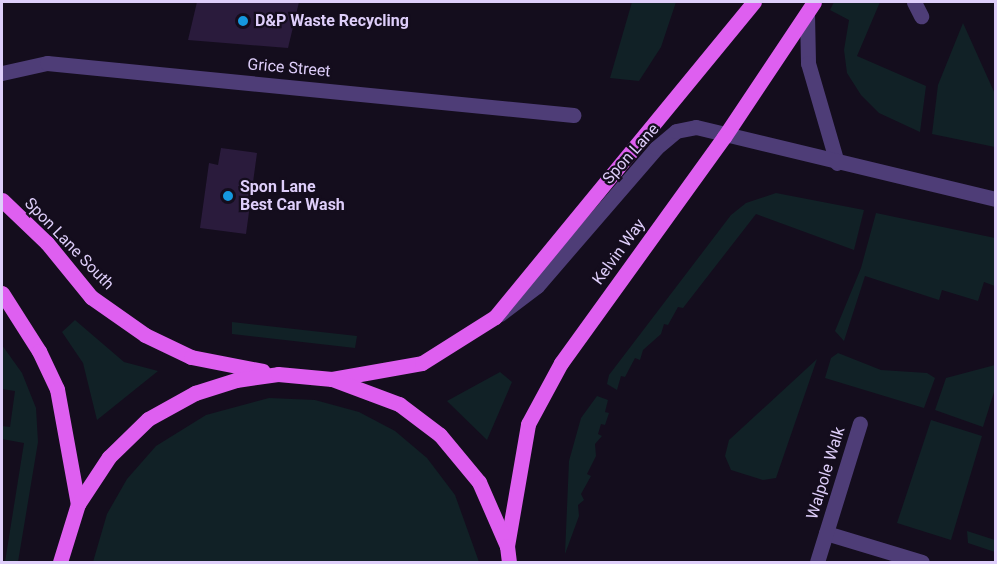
<!DOCTYPE html>
<html>
<head>
<meta charset="utf-8">
<style>
  body { margin:0 }
  #map { position:relative; width:997px; height:564px; overflow:hidden; background:#140d1d; font-family:Roboto,sans-serif }
  div>[style] { position:absolute }
  .green>* { inset:0; background:#112126 }
  .building>* { inset:0; background:#2a1b3c }
  .minor>* { height:15px; margin:-7.5px; padding:0 7.5px; transform-origin:7.5px; border-radius:7.5px; background:#4e3d77 }
  .tertiary>* { height:15px; margin:-7.5px; padding:0 7.5px; transform-origin:7.5px; border-radius:7.5px; background:#4e3d77 }
  .primary>* { height:15px; margin:-7.5px; padding:0 7.5px; transform-origin:7.5px; border-radius:7.5px; background:#de5ff0 }
  .dots>* { width:16px; height:16px; translate:-50% -50%; box-sizing:border-box; border:3px solid #140d1d; border-radius:50% }
  span { translate:-50% -50%; white-space:nowrap; text-align:center; line-height:1.15; -webkit-text-stroke:4.5px #140d1d; paint-order:stroke }
  .poi-label { font-size:16px; color:#decefa; font-weight:700 }
  .left { translate:0 -50%; text-align:left }
  .street-label { font-size:16px; color:#decefa }
  .frame { position:absolute; inset:0; border:3px solid #decefa; pointer-events:none }
</style>
</head>
<body>
<div id="map">
  <div class="green">
    <i style="clip-path:polygon(632px 2px,676px 2px,661px 47px,639px 81px,610px 78px)"></i>
    <i style="clip-path:polygon(834px 2px,880px 2px,857px 56px,926px 86px,920px 132px,879px 113px,861px 95px,847px 73px,844px 50px,849px 20px,830px 10px)"></i>
    <i style="clip-path:polygon(963px 23px,995px 94px,995px 147px,932px 134px,938px 85px)"></i>
    <i style="clip-path:polygon(776px 193px,864px 210px,854px 250px,756px 214px,683px 308px,678px 307px,668px 325px,664px 324px,661px 334px,643px 350px,640px 360px,635px 358px,625px 377px,621px 376px,617px 390px,607px 384px,609px 375px,731px 215px,746px 203px)"></i>
    <i style="clip-path:polygon(876px 213px,995px 238px,995px 286px,984px 282px,978px 301px,942px 290px,939px 300px,865px 276px,844px 341px,835px 331px,861px 268px)"></i>
    <i style="clip-path:polygon(75px 320px,124px 362px,158px 371px,97px 420px,83px 363px,62px 332px)"></i>
    <i style="clip-path:polygon(232px 322px,357px 336px,355px 348px,232px 334px)"></i>
    <i style="clip-path:polygon(2px 345px,22px 373px,36px 408px,38px 442px,18px 562px,5px 562px,24px 443px,2px 439px,2px 426px,10px 427px,15px 391px,2px 389px)"></i>
    <i style="clip-path:polygon(838px 353px,881px 370px,927px 373px,935px 378px,924px 408px,825px 378px,831px 358px)"></i>
    <i style="clip-path:polygon(817px 359px,776px 478px,763px 480px,731px 470px,725px 456px,729px 440px)"></i>
    <i style="clip-path:polygon(995px 365px,995px 389px,983px 427px,935px 410px,946px 378px)"></i>
    <i style="clip-path:polygon(500px 372px,512px 382px,487px 440px,447px 401px)"></i>
    <i style="clip-path:polygon(597px 396px,608px 400px,605px 412px,609px 413px,605px 425px,601px 424px,598px 434px,602px 436px,595px 444px,596px 456px,587px 474px,591px 476px,581px 494px,584px 500px,578px 505px,579px 516px,565px 554px,569px 461px,581px 418px)"></i>
    <i style="clip-path:polygon(269px 398px,315px 400px,359px 412px,395px 431px,427px 458px,455px 495px,479px 562px,93px 562px,107px 514px,127px 479px,156px 446px,206px 415px)"></i>
    <i style="clip-path:polygon(931px 420px,982px 436px,951px 540px,897px 523px)"></i>
    <i style="clip-path:polygon(967px 531px,995px 540px,995px 552px,968px 543px)"></i>
  </div>
  <div class="building">
    <i style="clip-path:polygon(197px 2px,299px 2px,288px 48px,188px 40px)"></i>
    <i style="clip-path:polygon(221px 148px,257px 153px,246px 234px,200px 228px,209px 163px,218px 165px)"></i>
  </div>
  <div class="minor">
    <i style="left:914px;top:2px;width:16px;rotate:63deg"></i>
    <i style="left:2px;top:73px;width:46px;rotate:-12.5deg"></i>
    <i style="left:47px;top:63px;width:529px;rotate:5.65deg"></i>
    <i style="left:826px;top:533px;width:100px;rotate:16.8deg"></i>
    <i style="left:817px;top:562px;width:145px;rotate:-72.8deg"></i>
  </div>
  <div class="tertiary">
    <i style="left:807px;top:14px;width:49px;rotate:88.8deg"></i>
    <i style="left:808px;top:63px;width:104px;rotate:73.8deg"></i>
    <i style="left:500px;top:314px;width:46px;rotate:-37.1deg"></i>
    <i style="left:537px;top:286px;width:182px;rotate:-49.2deg"></i>
    <i style="left:656px;top:148px;width:26px;rotate:-40deg"></i>
    <i style="left:676px;top:131px;width:20px;rotate:-11deg"></i>
    <i style="left:696px;top:127px;width:309px;rotate:13.5deg"></i>
  </div>
  <div class="primary">
    <i style="left:2px;top:200px;width:62px;rotate:43.7deg"></i>
    <i style="left:47px;top:243px;width:70px;rotate:50.8deg"></i>
    <i style="left:91px;top:297px;width:66px;rotate:35.1deg"></i>
    <i style="left:145px;top:335px;width:51px;rotate:25.6deg"></i>
    <i style="left:191px;top:357px;width:73px;rotate:11deg"></i>
    <i style="left:2px;top:293px;width:69px;rotate:57.5deg"></i>
    <i style="left:39px;top:351px;width:42px;rotate:64.7deg"></i>
    <i style="left:57px;top:389px;width:117px;rotate:79.7deg"></i>
    <i style="left:332px;top:379px;width:91px;rotate:-10.1deg"></i>
    <i style="left:422px;top:363px;width:86px;rotate:-32.2deg"></i>
    <i style="left:495px;top:317px;width:408px;rotate:-50.6deg"></i>
    <i style="left:507px;top:546px;width:124px;rotate:-80.2deg"></i>
    <i style="left:528px;top:424px;width:69px;rotate:-61.6deg"></i>
    <i style="left:561px;top:363px;width:279px;rotate:-54.2deg"></i>
    <i style="left:724px;top:137px;width:162px;rotate:-56.3deg"></i>
    <i style="left:60px;top:562px;width:61px;rotate:-72.8deg"></i>
    <i style="left:78px;top:504px;width:56px;rotate:-56.6deg"></i>
    <i style="left:109px;top:457px;width:54px;rotate:-44.3deg"></i>
    <i style="left:148px;top:419px;width:54px;rotate:-29deg"></i>
    <i style="left:195px;top:393px;width:43px;rotate:-17.6deg"></i>
    <i style="left:236px;top:380px;width:42px;rotate:-8.1deg"></i>
    <i style="left:278px;top:374px;width:54px;rotate:5.3deg"></i>
    <i style="left:332px;top:379px;width:72px;rotate:20.5deg"></i>
    <i style="left:399px;top:404px;width:51px;rotate:37.1deg"></i>
    <i style="left:440px;top:435px;width:61px;rotate:50.3deg"></i>
    <i style="left:479px;top:482px;width:70px;rotate:66.4deg"></i>
    <i style="left:507px;top:546px;width:16px;rotate:83deg"></i>
  </div>
  <div class="dots">
    <i style="left:243px;top:21px;background:#1598df"></i>
    <i style="left:228px;top:196px;background:#1598df"></i>
  </div>
  <div class="poi-label">
    <span class="left" style="left:255px;top:21px">D&amp;P Waste Recycling</span>
    <span class="left" style="left:240px;top:196px">Spon Lane<br>Best Car Wash</span>
  </div>
  <div class="street-label">
    <span style="left:289px;top:68px;rotate:5deg">Grice Street</span>
    <span style="left:631px;top:154px;rotate:-48deg">Spon Lane</span>
    <span style="left:69px;top:244px;rotate:46deg">Spon Lane South</span>
    <span style="left:619px;top:252px;rotate:-54deg">Kelvin Way</span>
    <span style="left:826px;top:473px;rotate:-73deg">Walpole Walk</span>
  </div>
  <div class="frame"></div>
</div>
</body>
</html>
